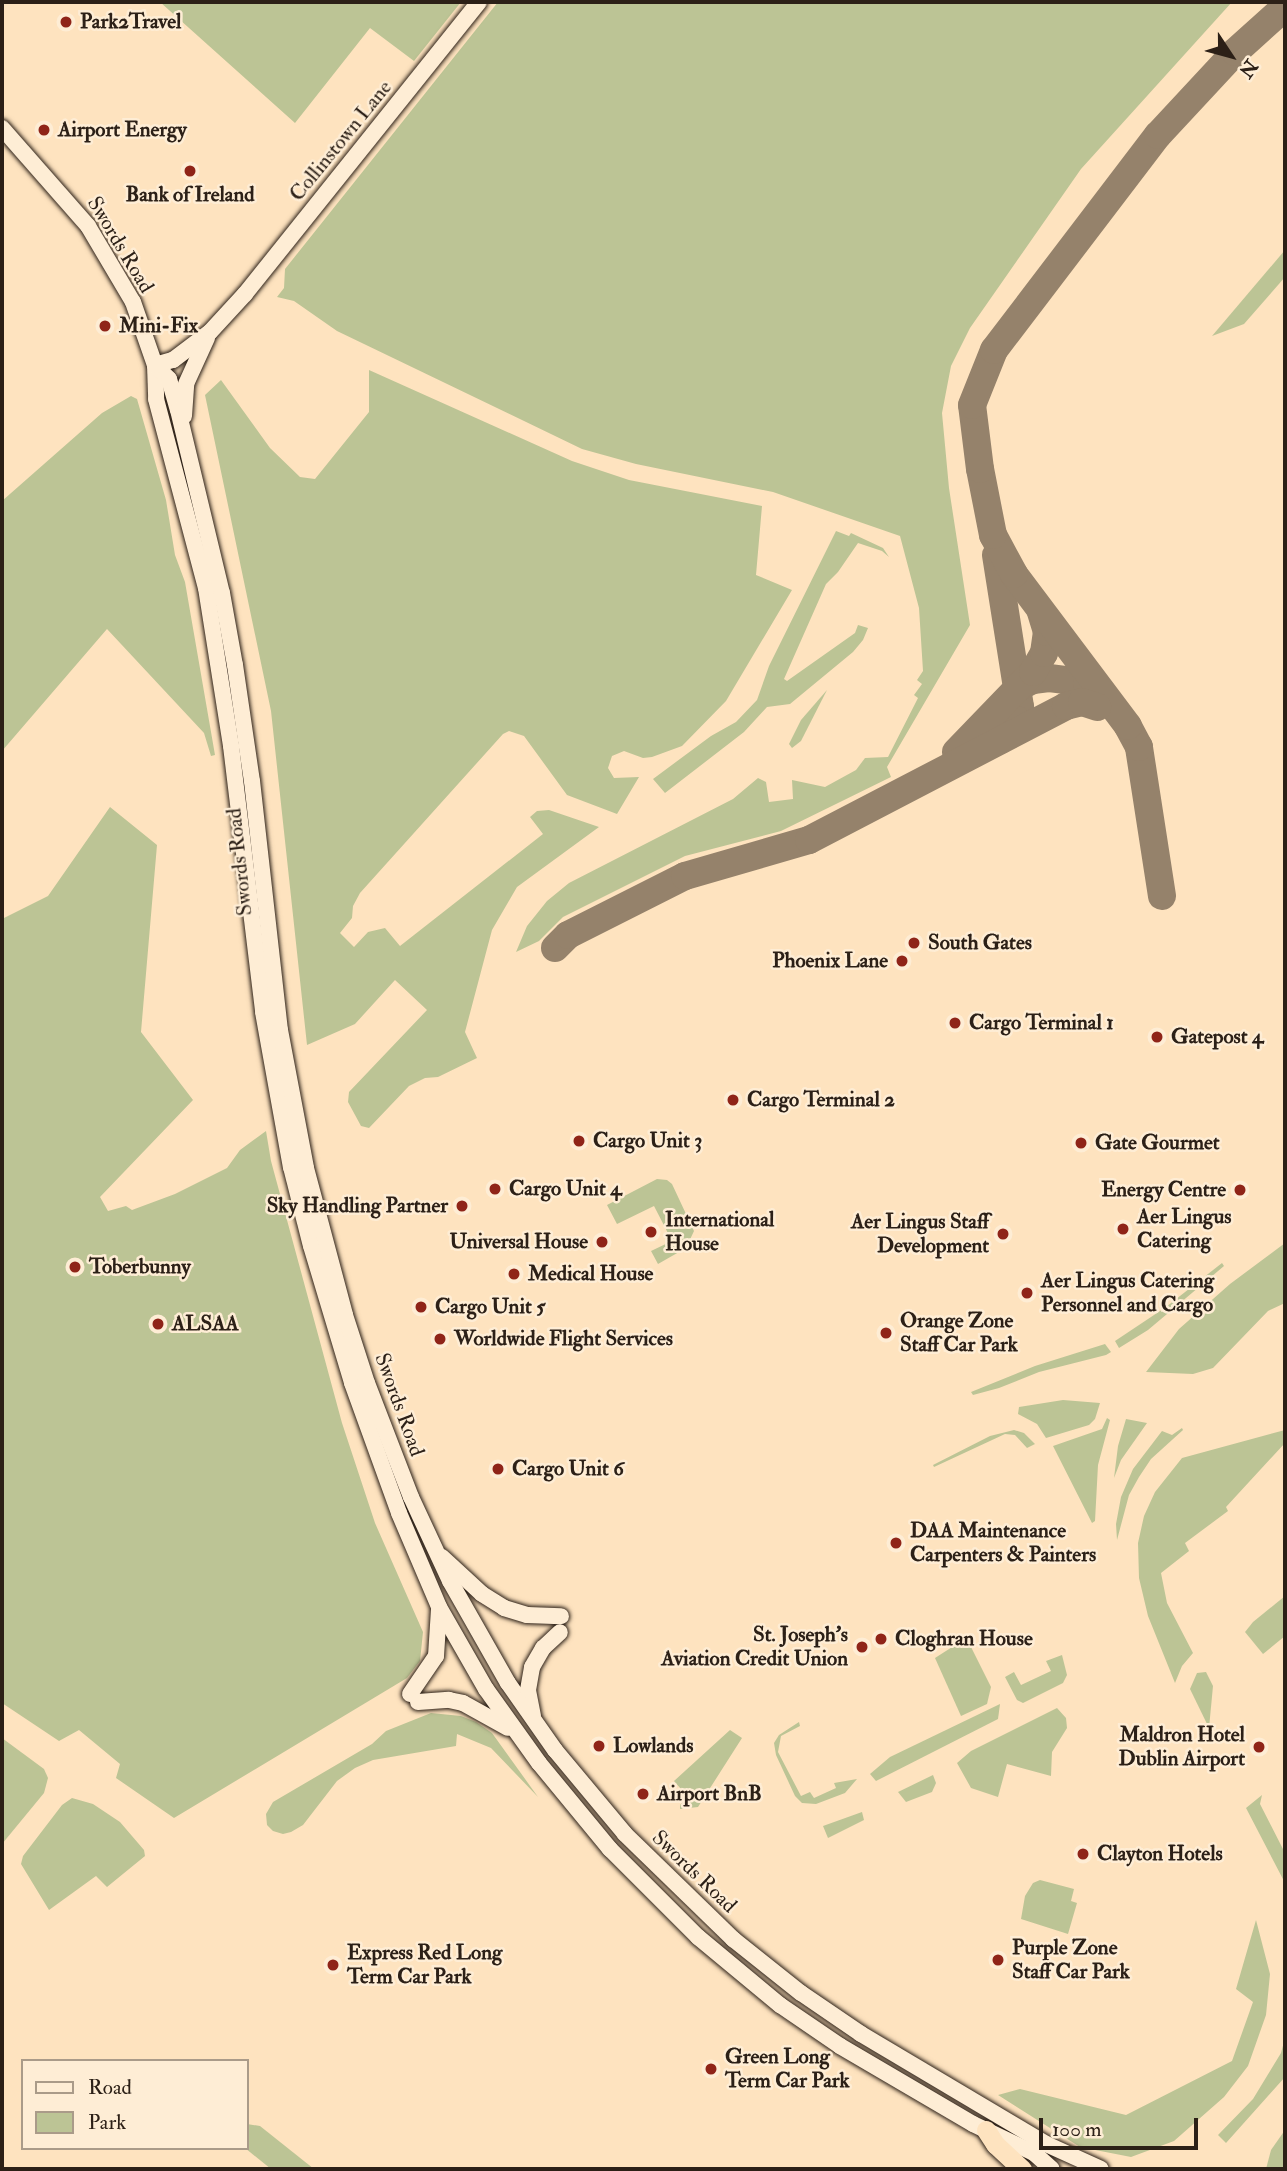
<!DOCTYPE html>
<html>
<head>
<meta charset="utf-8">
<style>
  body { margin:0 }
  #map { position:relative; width:1287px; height:2171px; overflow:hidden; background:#fee3bf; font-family:"IM FELL Double Pica",serif }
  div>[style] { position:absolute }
  .green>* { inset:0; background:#bcc495 }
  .taxiway>* { height:28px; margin:-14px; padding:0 14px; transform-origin:14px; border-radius:14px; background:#95826b }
  .roads { filter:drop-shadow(0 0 2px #2c2017) drop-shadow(0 0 2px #2c2017) }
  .secondary>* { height:16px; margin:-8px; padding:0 8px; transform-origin:8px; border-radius:8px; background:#feedd5 }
  .highway>* { height:19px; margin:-9.5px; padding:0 9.5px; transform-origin:9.5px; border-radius:9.5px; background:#fee3bf }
  .dots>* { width:19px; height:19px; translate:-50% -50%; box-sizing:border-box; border:4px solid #feedd5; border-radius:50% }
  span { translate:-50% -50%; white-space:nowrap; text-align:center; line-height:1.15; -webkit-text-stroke:5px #feedd5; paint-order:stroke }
  .poi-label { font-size:21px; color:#2c2017; font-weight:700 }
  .left { translate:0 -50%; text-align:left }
  .right { translate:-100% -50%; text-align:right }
  .street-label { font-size:21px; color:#2c2017 }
  .frame { position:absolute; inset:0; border:4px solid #2c2017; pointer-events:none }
  .legend { position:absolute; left:21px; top:2059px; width:228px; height:91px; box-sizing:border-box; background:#feedd5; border:2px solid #aa9b89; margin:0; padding:9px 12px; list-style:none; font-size:21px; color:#2c2017 }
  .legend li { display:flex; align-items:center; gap:14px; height:35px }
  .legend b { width:35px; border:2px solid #aa9b89 }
  .north { position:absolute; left:1196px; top:21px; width:70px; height:70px; -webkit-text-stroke:5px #feedd5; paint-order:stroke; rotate:126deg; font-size:19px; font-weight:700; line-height:28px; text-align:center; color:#2c2017 }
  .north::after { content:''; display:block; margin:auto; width:24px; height:32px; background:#2c2017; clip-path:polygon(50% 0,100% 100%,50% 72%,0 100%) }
  .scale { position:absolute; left:1039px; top:2118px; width:159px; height:32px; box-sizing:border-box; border:4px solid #2c2017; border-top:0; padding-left:9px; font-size:21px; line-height:24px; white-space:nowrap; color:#2c2017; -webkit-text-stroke:5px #feedd5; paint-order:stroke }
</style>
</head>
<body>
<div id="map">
  <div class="green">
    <i style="clip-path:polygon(160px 2px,461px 2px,414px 61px,370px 28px,295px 123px)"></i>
    <i style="clip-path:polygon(498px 2px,1232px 2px,1081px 169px,970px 328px,951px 366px,942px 413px,949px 488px,970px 625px,887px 767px,891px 777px,781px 831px,685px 856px,563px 917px,539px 941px,516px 952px,527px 926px,547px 901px,569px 883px,733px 799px,758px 778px,766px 782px,769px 802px,793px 799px,792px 780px,825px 787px,856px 770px,865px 758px,888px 757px,918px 698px,914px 695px,922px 684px,917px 680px,923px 671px,919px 608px,900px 536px,773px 492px,636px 464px,582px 449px,337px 331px,294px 301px,277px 297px,284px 288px,285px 269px)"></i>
    <i style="clip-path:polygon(1285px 250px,1285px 277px,1244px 324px,1212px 336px)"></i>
    <i style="clip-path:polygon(369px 370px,572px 461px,629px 480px,762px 506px,756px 575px,792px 590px,726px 701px,682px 746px,652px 757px,643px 758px,624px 751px,612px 756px,608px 768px,614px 778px,639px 777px,617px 814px,567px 795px,524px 736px,509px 731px,503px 734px,360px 893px,353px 906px,352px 918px,340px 933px,354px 947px,368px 932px,385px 928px,400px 946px,543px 834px,530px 817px,537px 811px,549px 810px,599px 827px,517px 887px,492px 930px,465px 1032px,477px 1058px,438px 1077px,425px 1078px,409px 1086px,369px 1128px,361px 1126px,348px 1102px,349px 1092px,427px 1010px,395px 980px,355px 1024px,307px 1045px,271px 711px,205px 395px,221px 380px,270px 448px,300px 477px,315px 479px,369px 412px)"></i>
    <i style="clip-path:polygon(131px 396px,137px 399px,166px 500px,175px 555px,185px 582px,215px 755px,211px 756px,204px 733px,107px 629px,2px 751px,2px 501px,102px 413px)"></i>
    <i style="clip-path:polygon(836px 531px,849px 536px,851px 533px,883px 548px,889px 557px,882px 551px,858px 543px,838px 572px,826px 584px,784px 679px,787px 681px,855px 633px,858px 625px,868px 628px,863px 640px,853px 652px,790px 704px,767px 707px,744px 732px,665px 793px,653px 779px,711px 736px,736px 722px,757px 700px,769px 666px)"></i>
    <i style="clip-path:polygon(827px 690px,801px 741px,792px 748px,789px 744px,801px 720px)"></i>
    <i style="clip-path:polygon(110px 807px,157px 845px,141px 1032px,193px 1100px,100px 1197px,108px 1211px,126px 1206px,132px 1210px,175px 1194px,227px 1168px,240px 1150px,266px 1131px,271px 1161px,342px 1423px,375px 1523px,423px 1632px,420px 1661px,407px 1678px,174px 1818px,116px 1778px,120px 1764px,79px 1730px,59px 1741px,2px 1703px,2px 919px,48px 896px)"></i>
    <i style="clip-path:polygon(657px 1179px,667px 1180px,672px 1184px,694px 1231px,686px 1248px,658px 1264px,651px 1251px,672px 1241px,654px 1206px,617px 1224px,607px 1205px)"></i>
    <i style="clip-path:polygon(1285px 1243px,1285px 1303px,1268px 1311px,1213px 1368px,1193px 1374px,1146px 1372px,1179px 1329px,1230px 1284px)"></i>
    <i style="clip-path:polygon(1222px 1263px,1224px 1266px,1148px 1330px,1119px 1348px,1115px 1341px,1166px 1307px)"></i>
    <i style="clip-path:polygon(1105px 1344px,1111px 1352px,1106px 1355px,1039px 1372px,999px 1388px,973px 1395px,971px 1392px,1035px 1366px)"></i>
    <i style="clip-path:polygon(1063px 1400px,1100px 1403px,1095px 1419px,1089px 1425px,1046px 1438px,1037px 1424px,1018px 1414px,1019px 1407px)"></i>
    <i style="clip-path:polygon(1107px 1418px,1110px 1420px,1098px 1465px,1095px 1521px,1092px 1523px,1053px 1446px,1102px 1429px)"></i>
    <i style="clip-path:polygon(1126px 1419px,1147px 1423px,1121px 1460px,1114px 1478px,1118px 1446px)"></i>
    <i style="clip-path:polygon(1182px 1428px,1183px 1430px,1151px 1459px,1139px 1477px,1129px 1495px,1117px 1540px,1116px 1524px,1121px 1497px,1133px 1469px,1162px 1431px,1172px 1435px)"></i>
    <i style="clip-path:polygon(1014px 1430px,1024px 1433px,1035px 1444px,1027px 1448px,1015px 1435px,1005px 1434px,934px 1467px,933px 1465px,990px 1436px)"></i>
    <i style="clip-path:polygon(1285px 1430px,1285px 1443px,1226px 1507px,1228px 1511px,1185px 1543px,1189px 1551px,1161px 1573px,1167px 1603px,1193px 1653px,1182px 1666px,1175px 1683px,1148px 1616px,1139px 1578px,1138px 1543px,1144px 1516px,1155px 1492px,1182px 1458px)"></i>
    <i style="clip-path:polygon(1285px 1596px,1285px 1636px,1263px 1654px,1245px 1632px,1253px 1622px)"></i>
    <i style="clip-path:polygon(960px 1642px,971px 1647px,991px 1687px,987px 1704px,961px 1716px,935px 1658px)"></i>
    <i style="clip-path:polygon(1062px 1655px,1067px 1675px,1063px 1683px,1023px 1703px,1017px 1700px,1005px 1677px,1014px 1672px,1021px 1685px,1051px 1671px,1046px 1661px)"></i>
    <i style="clip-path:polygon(1206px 1672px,1213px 1686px,1209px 1728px,1190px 1689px,1197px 1673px)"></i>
    <i style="clip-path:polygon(1000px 1704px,998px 1719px,876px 1781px,870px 1774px,890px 1757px)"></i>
    <i style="clip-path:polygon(1057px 1708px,1066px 1718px,1067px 1728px,1052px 1752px,1051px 1776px,1007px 1764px,998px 1797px,971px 1788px,957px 1763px,971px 1751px)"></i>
    <i style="clip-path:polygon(431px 1713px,461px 1716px,476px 1722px,492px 1733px,538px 1797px,491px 1748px,457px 1734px,456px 1746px,373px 1760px,355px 1768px,337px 1781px,303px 1825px,291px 1832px,283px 1834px,273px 1831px,267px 1825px,266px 1814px,273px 1802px,372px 1744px,386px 1731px)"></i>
    <i style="clip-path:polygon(799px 1722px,800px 1726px,781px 1736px,778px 1752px,801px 1796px,810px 1792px,814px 1798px,836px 1788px,834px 1783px,857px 1779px,845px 1793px,816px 1804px,802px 1803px,795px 1796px,776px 1755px,774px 1743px,779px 1735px)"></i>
    <i style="clip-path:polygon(730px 1730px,742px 1738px,698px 1807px,680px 1809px,680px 1805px,688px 1797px,674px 1781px)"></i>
    <i style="clip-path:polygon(2px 1738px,44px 1769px,48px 1778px,44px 1793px,2px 1844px)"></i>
    <i style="clip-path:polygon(933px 1775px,936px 1783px,932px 1792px,906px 1802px,898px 1792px)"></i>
    <i style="clip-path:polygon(1262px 1795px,1260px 1804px,1285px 1853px,1285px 1883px,1246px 1808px)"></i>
    <i style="clip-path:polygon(72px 1798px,93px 1804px,120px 1822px,144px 1850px,145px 1856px,107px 1887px,96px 1876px,49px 1910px,21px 1864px,23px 1856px,62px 1805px)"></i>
    <i style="clip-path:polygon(862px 1812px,864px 1820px,828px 1838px,823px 1826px)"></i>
    <i style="clip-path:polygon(1040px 1880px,1074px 1889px,1071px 1901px,1077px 1903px,1068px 1934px,1021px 1919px,1025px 1896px,1033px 1883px)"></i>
    <i style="clip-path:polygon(1256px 1920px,1270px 1974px,1266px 2015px,1248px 2066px,1224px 2097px,1174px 2141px,1131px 2157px,1080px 2147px,998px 2095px,1020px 2089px,1126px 2115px,1232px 2061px,1253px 2002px,1236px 1989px)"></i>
    <i style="clip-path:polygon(1285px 2038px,1285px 2077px,1226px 2143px,1218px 2135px,1253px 2099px,1281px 2053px)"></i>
    <i style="clip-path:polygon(247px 2124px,260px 2126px,314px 2169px,271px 2169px,245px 2148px)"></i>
    <i style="clip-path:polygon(1285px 2130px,1285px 2169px,1266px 2169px,1271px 2150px)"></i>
  </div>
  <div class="taxiway">
    <i style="left:996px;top:555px;width:154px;rotate:81deg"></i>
    <i style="left:1020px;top:707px;width:13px;rotate:103deg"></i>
    <i style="left:1017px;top:720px;width:26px;rotate:130deg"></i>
    <i style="left:1017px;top:688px;width:18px;rotate:-27deg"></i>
    <i style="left:1033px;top:680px;width:16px;rotate:-7deg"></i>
    <i style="left:1049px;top:678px;width:38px;rotate:7deg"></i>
    <i style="left:1087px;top:683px;width:19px;rotate:35deg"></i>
    <i style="left:956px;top:752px;width:111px;rotate:-46.1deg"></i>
    <i style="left:1033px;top:672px;width:22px;rotate:-60deg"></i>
    <i style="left:1044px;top:653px;width:21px;rotate:-82deg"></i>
    <i style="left:1047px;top:632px;width:21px;rotate:-107deg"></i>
    <i style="left:1162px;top:896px;width:151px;rotate:-98.8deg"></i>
    <i style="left:1139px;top:747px;width:24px;rotate:-118deg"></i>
    <i style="left:1128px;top:726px;width:190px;rotate:-126.9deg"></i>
    <i style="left:1014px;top:574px;width:44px;rotate:-118.3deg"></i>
    <i style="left:993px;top:535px;width:67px;rotate:-101.1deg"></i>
    <i style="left:980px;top:469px;width:64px;rotate:-97.1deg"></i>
    <i style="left:972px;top:405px;width:59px;rotate:-68.2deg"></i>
    <i style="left:994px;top:350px;width:270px;rotate:-52.7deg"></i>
    <i style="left:1158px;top:135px;width:113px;rotate:-47.1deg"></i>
    <i style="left:1235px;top:52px;width:67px;rotate:-42deg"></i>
    <i style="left:555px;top:948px;width:18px;rotate:-45deg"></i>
    <i style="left:568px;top:935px;width:131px;rotate:-26.8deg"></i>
    <i style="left:685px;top:876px;width:129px;rotate:-16.2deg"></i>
    <i style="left:809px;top:840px;width:290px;rotate:-27.5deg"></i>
    <i style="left:1066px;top:706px;width:16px;rotate:-14deg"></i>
    <i style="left:1082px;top:702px;width:16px;rotate:18deg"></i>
  </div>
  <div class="roads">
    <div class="secondary">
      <i style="left:2px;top:128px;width:130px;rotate:48.7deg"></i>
      <i style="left:88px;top:226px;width:88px;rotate:59.4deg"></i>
      <i style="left:133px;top:302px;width:67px;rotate:70.8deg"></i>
      <i style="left:155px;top:365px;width:34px;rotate:88deg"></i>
      <i style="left:156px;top:399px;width:196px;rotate:75.2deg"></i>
      <i style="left:206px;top:588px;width:160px;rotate:81deg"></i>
      <i style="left:231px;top:746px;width:268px;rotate:83.1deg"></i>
      <i style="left:263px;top:1012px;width:158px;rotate:79.8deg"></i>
      <i style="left:291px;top:1167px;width:81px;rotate:75.8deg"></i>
      <i style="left:311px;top:1246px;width:143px;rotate:73.3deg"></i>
      <i style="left:352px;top:1383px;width:138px;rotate:70.1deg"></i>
      <i style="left:399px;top:1513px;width:102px;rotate:66.9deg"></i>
      <i style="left:439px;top:1607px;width:95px;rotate:60.2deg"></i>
      <i style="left:486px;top:1689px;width:91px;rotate:54.4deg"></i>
      <i style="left:539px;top:1763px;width:112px;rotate:50.5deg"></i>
      <i style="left:610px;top:1849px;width:124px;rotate:45deg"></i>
      <i style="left:698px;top:1937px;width:107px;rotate:39.7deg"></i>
      <i style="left:780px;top:2005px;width:73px;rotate:34.3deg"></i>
      <i style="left:840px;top:2046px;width:154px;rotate:30.4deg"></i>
      <i style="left:973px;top:2124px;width:68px;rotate:25.4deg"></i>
      <i style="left:1034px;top:2153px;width:24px;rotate:42deg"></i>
      <i style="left:155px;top:365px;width:20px;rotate:45deg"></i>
      <i style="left:169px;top:379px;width:32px;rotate:74deg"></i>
      <i style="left:178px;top:410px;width:188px;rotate:76.5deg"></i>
      <i style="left:222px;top:593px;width:73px;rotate:79.8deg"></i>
      <i style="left:235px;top:665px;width:117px;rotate:81.7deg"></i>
      <i style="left:252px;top:781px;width:251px;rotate:83.6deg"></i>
      <i style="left:280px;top:1030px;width:140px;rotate:79.3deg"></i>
      <i style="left:306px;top:1168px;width:152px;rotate:75.1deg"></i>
      <i style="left:345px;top:1315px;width:71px;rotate:72.1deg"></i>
      <i style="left:367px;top:1383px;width:122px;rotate:68.9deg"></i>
      <i style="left:411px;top:1497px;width:93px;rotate:65.1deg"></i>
      <i style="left:450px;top:1581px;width:117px;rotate:60.4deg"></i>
      <i style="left:508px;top:1683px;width:82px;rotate:55deg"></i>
      <i style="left:555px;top:1750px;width:109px;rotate:50.2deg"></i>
      <i style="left:625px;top:1834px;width:151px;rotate:44.2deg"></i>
      <i style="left:733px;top:1939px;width:87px;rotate:38.5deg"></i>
      <i style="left:801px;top:1993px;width:73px;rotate:34.3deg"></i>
      <i style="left:861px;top:2034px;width:215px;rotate:30.7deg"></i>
      <i style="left:1046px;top:2144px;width:60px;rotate:24.4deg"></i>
      <i style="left:155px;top:365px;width:19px;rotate:-16deg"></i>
      <i style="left:173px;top:360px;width:46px;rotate:-37.1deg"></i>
      <i style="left:210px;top:332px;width:52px;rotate:-47.4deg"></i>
      <i style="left:245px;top:294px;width:374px;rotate:-51.3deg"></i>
      <i style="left:184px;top:416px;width:32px;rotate:-86deg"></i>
      <i style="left:186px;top:384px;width:51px;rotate:-65.5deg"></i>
      <i style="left:442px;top:1557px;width:54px;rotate:42.8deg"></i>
      <i style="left:482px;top:1594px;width:26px;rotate:32deg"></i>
      <i style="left:504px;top:1608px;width:24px;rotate:17deg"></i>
      <i style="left:527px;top:1615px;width:34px;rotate:2deg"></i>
      <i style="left:410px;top:1694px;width:46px;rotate:-55.6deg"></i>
      <i style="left:436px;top:1656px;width:46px;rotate:-86.3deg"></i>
      <i style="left:418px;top:1702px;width:31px;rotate:-4deg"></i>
      <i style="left:449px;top:1700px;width:14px;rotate:12deg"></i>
      <i style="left:463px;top:1703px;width:51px;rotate:29.1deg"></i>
      <i style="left:533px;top:1716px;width:26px;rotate:-101deg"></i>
      <i style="left:528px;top:1690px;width:23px;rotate:-80deg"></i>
      <i style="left:532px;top:1667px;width:22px;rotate:-60deg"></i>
      <i style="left:543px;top:1648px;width:23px;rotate:-43deg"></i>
    </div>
    <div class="highway">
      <i style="left:986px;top:2130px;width:17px;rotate:57deg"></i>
      <i style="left:995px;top:2144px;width:37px;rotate:43deg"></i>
    </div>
  </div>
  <div class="dots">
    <i style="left:66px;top:22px;background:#8f2418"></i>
    <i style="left:44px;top:130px;background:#8f2418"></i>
    <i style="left:190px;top:171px;background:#8f2418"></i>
    <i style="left:105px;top:326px;background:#8f2418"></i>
    <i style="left:914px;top:943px;background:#8f2418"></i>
    <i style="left:902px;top:961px;background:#8f2418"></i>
    <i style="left:955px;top:1023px;background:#8f2418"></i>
    <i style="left:1157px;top:1037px;background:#8f2418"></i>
    <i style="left:733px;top:1100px;background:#8f2418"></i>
    <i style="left:579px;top:1141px;background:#8f2418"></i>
    <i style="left:1081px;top:1143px;background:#8f2418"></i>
    <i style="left:495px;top:1189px;background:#8f2418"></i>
    <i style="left:1240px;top:1190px;background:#8f2418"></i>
    <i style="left:462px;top:1206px;background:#8f2418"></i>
    <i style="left:1123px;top:1229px;background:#8f2418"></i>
    <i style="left:651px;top:1232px;background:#8f2418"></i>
    <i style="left:1003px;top:1234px;background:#8f2418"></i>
    <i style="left:602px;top:1242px;background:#8f2418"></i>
    <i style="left:75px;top:1267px;background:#8f2418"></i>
    <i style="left:514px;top:1274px;background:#8f2418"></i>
    <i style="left:1027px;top:1293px;background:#8f2418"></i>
    <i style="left:421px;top:1307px;background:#8f2418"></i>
    <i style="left:158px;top:1324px;background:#8f2418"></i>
    <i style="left:886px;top:1333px;background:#8f2418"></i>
    <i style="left:440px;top:1339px;background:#8f2418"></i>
    <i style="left:498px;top:1469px;background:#8f2418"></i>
    <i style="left:896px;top:1543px;background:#8f2418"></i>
    <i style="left:881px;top:1639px;background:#8f2418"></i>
    <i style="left:862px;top:1647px;background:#8f2418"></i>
    <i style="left:599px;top:1746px;background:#8f2418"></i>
    <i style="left:1259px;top:1747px;background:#8f2418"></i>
    <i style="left:643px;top:1794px;background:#8f2418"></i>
    <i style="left:1083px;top:1854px;background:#8f2418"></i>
    <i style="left:998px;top:1960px;background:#8f2418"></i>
    <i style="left:333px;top:1965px;background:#8f2418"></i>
    <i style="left:711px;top:2069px;background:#8f2418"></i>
  </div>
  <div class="poi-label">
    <span class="left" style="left:80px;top:22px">Park2Travel</span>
    <span class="left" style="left:58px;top:130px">Airport Energy</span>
    <span style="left:190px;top:195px">Bank of Ireland</span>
    <span class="left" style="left:119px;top:326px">Mini-Fix</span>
    <span class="left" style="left:928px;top:943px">South Gates</span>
    <span class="right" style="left:888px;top:961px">Phoenix Lane</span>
    <span class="left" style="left:969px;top:1023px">Cargo Terminal 1</span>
    <span class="left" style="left:1171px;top:1037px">Gatepost 4</span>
    <span class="left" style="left:747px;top:1100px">Cargo Terminal 2</span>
    <span class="left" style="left:593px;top:1141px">Cargo Unit 3</span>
    <span class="left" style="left:1095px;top:1143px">Gate Gourmet</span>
    <span class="left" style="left:509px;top:1189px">Cargo Unit 4</span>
    <span class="right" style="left:1226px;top:1190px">Energy Centre</span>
    <span class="right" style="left:448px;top:1206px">Sky Handling Partner</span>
    <span class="left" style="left:1137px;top:1229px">Aer Lingus<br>Catering</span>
    <span class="left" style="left:665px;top:1232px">International<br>House</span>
    <span class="right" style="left:989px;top:1234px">Aer Lingus Staff<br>Development</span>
    <span class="right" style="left:588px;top:1242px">Universal House</span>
    <span class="left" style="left:89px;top:1267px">Toberbunny</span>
    <span class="left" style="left:528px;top:1274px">Medical House</span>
    <span class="left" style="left:1041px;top:1293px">Aer Lingus Catering<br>Personnel and Cargo</span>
    <span class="left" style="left:435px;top:1307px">Cargo Unit 5</span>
    <span class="left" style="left:900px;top:1333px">Orange Zone<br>Staff Car Park</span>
    <span class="left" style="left:172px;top:1324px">ALSAA</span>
    <span class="left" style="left:454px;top:1339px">Worldwide Flight Services</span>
    <span class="left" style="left:512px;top:1469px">Cargo Unit 6</span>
    <span class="left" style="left:910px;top:1543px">DAA Maintenance<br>Carpenters &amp; Painters</span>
    <span class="right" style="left:848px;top:1647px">St. Joseph's<br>Aviation Credit Union</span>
    <span class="left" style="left:895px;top:1639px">Cloghran House</span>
    <span class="right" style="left:1245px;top:1747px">Maldron Hotel<br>Dublin Airport</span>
    <span class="left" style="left:613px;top:1746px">Lowlands</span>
    <span class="left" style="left:657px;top:1794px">Airport BnB</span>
    <span class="left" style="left:1097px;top:1854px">Clayton Hotels</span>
    <span class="left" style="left:1012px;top:1960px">Purple Zone<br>Staff Car Park</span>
    <span class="left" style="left:347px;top:1965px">Express Red Long<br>Term Car Park</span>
    <span class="left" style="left:725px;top:2069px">Green Long<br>Term Car Park</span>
  </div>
  <div class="street-label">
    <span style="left:341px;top:141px;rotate:-51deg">Collinstown Lane</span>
    <span style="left:120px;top:245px;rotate:59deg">Swords Road</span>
    <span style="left:240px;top:862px;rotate:-96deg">Swords Road</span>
    <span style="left:399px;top:1405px;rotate:70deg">Swords Road</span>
    <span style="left:694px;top:1872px;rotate:44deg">Swords Road</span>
  </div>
  <div class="frame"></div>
  <ul class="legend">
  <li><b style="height:9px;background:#feedd5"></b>Road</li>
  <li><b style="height:19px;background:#bcc495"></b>Park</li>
  </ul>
  <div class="north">N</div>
  <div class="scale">100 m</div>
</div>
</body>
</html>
